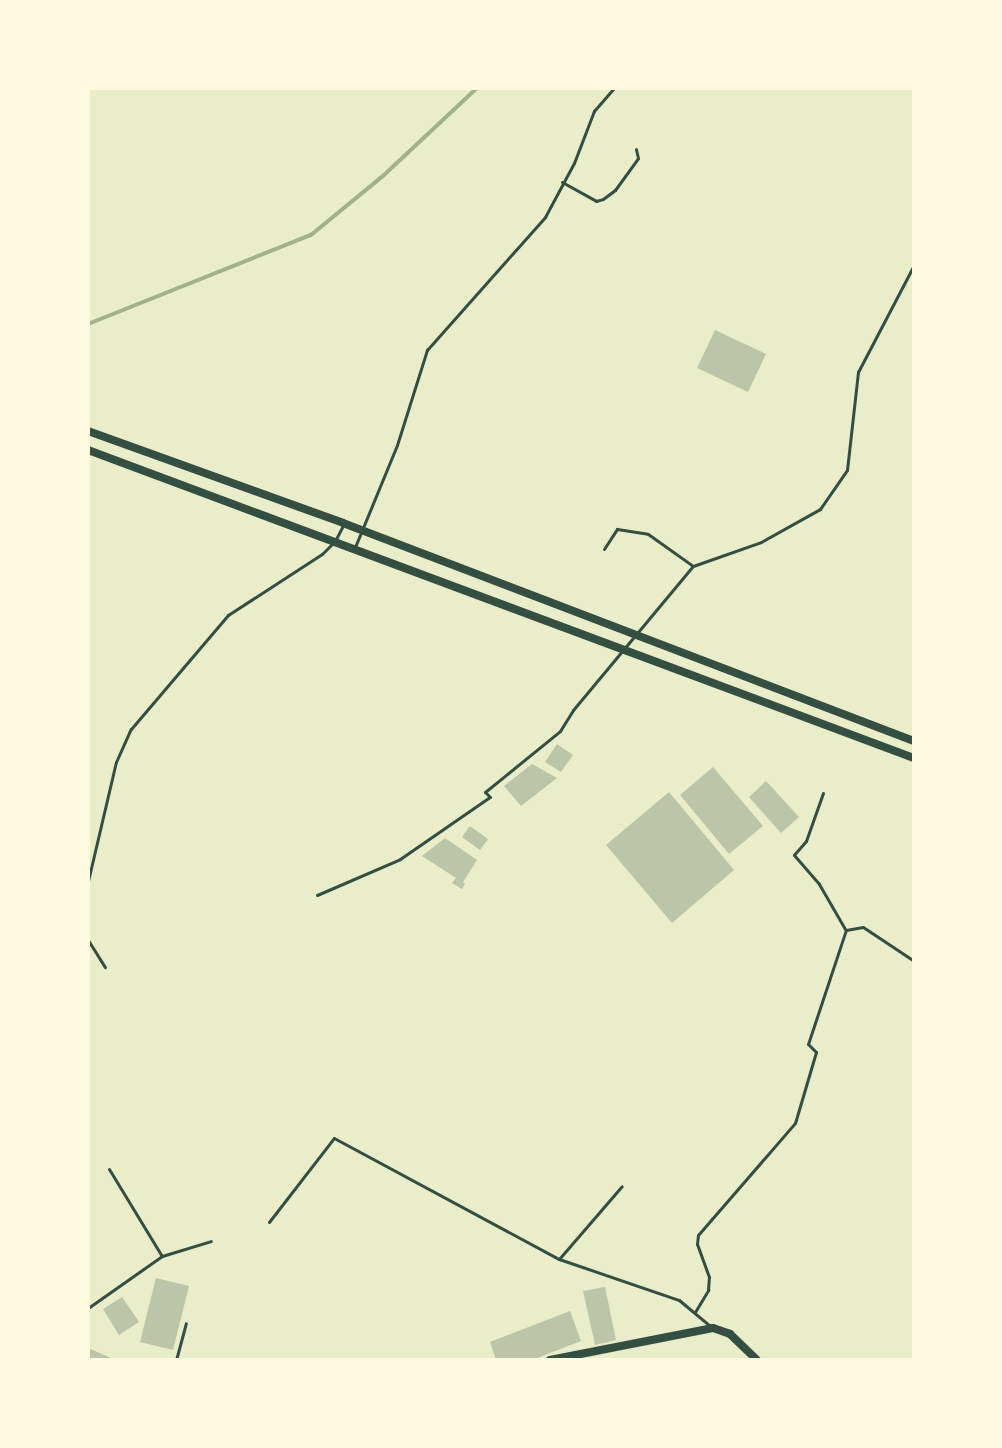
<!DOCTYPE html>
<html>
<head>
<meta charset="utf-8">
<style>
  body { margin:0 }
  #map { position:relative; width:1002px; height:1448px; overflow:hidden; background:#e9edc9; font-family:Rubik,sans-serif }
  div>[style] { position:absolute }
  .stream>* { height:4px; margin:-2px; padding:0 2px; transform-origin:2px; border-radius:2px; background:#a3b18a }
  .building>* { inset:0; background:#bcc5a7 }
  .service>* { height:3px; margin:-1.5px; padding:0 1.5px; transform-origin:1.5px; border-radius:1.5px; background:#344e41 }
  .tertiary>* { height:8px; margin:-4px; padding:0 4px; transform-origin:4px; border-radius:4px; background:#344e41 }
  span { translate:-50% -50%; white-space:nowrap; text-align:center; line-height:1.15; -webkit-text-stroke:7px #fefae0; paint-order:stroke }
  .frame { position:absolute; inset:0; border:90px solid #fefae0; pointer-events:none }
</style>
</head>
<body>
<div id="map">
  <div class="stream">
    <i style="left:88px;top:324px;width:240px;rotate:-21.8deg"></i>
    <i style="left:311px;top:235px;width:94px;rotate:-39.4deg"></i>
    <i style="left:384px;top:175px;width:127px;rotate:-43.1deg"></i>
  </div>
  <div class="building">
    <i style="clip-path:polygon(715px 330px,766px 354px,748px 392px,697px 368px)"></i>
    <i style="clip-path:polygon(557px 744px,573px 755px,561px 772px,545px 762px)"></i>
    <i style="clip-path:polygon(532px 764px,557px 778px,521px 806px,504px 786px)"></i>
    <i style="clip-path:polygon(713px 767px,763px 826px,729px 854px,680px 795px)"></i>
    <i style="clip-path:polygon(766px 781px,799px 817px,781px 833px,749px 797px)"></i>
    <i style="clip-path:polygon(669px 792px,734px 870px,672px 923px,606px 845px)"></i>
    <i style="clip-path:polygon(470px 826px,488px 839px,480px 850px,462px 837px)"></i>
    <i style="clip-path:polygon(445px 838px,477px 860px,463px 882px,465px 884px,462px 889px,452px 883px,456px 878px,422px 856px)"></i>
    <i style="clip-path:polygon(156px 1278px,189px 1286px,173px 1350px,140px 1342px)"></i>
    <i style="clip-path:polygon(605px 1287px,616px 1340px,595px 1345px,583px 1291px)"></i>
    <i style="clip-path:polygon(122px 1297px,139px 1322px,119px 1335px,103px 1309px)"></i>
    <i style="clip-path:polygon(570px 1311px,581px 1341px,532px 1360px,496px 1360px,490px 1342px)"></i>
    <i style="clip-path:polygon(88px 1348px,116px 1360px,88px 1360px)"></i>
  </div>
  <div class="service">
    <i style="left:562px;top:182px;width:39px;rotate:29deg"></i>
    <i style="left:596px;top:201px;width:7px;rotate:-16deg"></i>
    <i style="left:603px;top:199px;width:15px;rotate:-37deg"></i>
    <i style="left:615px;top:190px;width:39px;rotate:-54deg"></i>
    <i style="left:638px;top:158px;width:9px;rotate:-103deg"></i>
    <i style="left:355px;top:547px;width:110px;rotate:-67.6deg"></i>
    <i style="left:397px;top:445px;width:100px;rotate:-72.5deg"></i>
    <i style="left:427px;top:350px;width:178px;rotate:-48.4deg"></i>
    <i style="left:545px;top:217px;width:61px;rotate:-61.8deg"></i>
    <i style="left:574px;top:163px;width:56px;rotate:-69deg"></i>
    <i style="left:594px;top:111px;width:30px;rotate:-49deg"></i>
    <i style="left:604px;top:549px;width:24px;rotate:-57deg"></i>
    <i style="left:617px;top:529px;width:31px;rotate:9deg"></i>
    <i style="left:648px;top:534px;width:55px;rotate:35.4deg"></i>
    <i style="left:823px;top:793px;width:51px;rotate:109.5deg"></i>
    <i style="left:806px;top:841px;width:18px;rotate:131deg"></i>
    <i style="left:794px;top:855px;width:38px;rotate:49deg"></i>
    <i style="left:819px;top:884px;width:52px;rotate:60deg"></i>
    <i style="left:88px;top:881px;width:122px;rotate:-76.8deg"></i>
    <i style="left:116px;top:762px;width:36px;rotate:-66deg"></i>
    <i style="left:131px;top:729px;width:150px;rotate:-49.6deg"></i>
    <i style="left:228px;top:615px;width:112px;rotate:-33deg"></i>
    <i style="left:322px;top:554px;width:18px;rotate:-45deg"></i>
    <i style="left:335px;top:541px;width:16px;rotate:-63deg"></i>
    <i style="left:317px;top:895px;width:90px;rotate:-23.4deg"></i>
    <i style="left:400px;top:859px;width:109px;rotate:-34.6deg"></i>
    <i style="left:490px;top:797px;width:7px;rotate:-135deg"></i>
    <i style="left:485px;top:792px;width:97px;rotate:-39.1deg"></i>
    <i style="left:560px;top:731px;width:25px;rotate:-58deg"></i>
    <i style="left:573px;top:710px;width:187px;rotate:-50.2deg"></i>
    <i style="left:693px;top:566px;width:72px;rotate:-19.4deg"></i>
    <i style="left:761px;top:542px;width:68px;rotate:-29.2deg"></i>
    <i style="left:820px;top:509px;width:47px;rotate:-55.3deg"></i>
    <i style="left:847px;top:470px;width:99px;rotate:-83.6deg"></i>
    <i style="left:858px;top:372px;width:121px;rotate:-62.4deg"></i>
    <i style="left:88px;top:940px;width:32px;rotate:58deg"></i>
    <i style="left:109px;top:1169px;width:102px;rotate:58.7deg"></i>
    <i style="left:269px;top:1222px;width:106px;rotate:-52.3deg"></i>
    <i style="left:334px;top:1138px;width:255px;rotate:28.3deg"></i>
    <i style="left:559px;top:1259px;width:127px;rotate:18.9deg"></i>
    <i style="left:679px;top:1300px;width:40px;rotate:40deg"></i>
    <i style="left:559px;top:1259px;width:96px;rotate:-49.2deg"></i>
    <i style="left:88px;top:1308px;width:90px;rotate:-35.1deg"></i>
    <i style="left:162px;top:1256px;width:51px;rotate:-17deg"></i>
    <i style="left:695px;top:1312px;width:26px;rotate:-59deg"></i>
    <i style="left:708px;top:1290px;width:13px;rotate:-86deg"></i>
    <i style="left:709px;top:1277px;width:35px;rotate:-110deg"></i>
    <i style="left:697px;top:1244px;width:9px;rotate:-84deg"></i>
    <i style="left:698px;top:1235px;width:148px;rotate:-49.1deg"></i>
    <i style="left:795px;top:1123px;width:74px;rotate:-73.5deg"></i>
    <i style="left:816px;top:1052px;width:11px;rotate:-135deg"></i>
    <i style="left:808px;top:1044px;width:120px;rotate:-71.6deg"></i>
    <i style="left:846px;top:930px;width:17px;rotate:-10deg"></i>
    <i style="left:863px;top:927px;width:61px;rotate:33.7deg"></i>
    <i style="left:176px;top:1360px;width:38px;rotate:-75deg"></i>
  </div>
  <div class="tertiary">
    <i style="left:88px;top:431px;width:271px;rotate:19.8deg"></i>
    <i style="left:343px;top:523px;width:611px;rotate:20.9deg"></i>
    <i style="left:88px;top:450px;width:882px;rotate:20.45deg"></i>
    <i style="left:550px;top:1360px;width:166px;rotate:-11.1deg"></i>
    <i style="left:713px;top:1328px;width:18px;rotate:19deg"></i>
    <i style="left:730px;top:1334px;width:37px;rotate:44deg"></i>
  </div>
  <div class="frame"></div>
</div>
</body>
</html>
